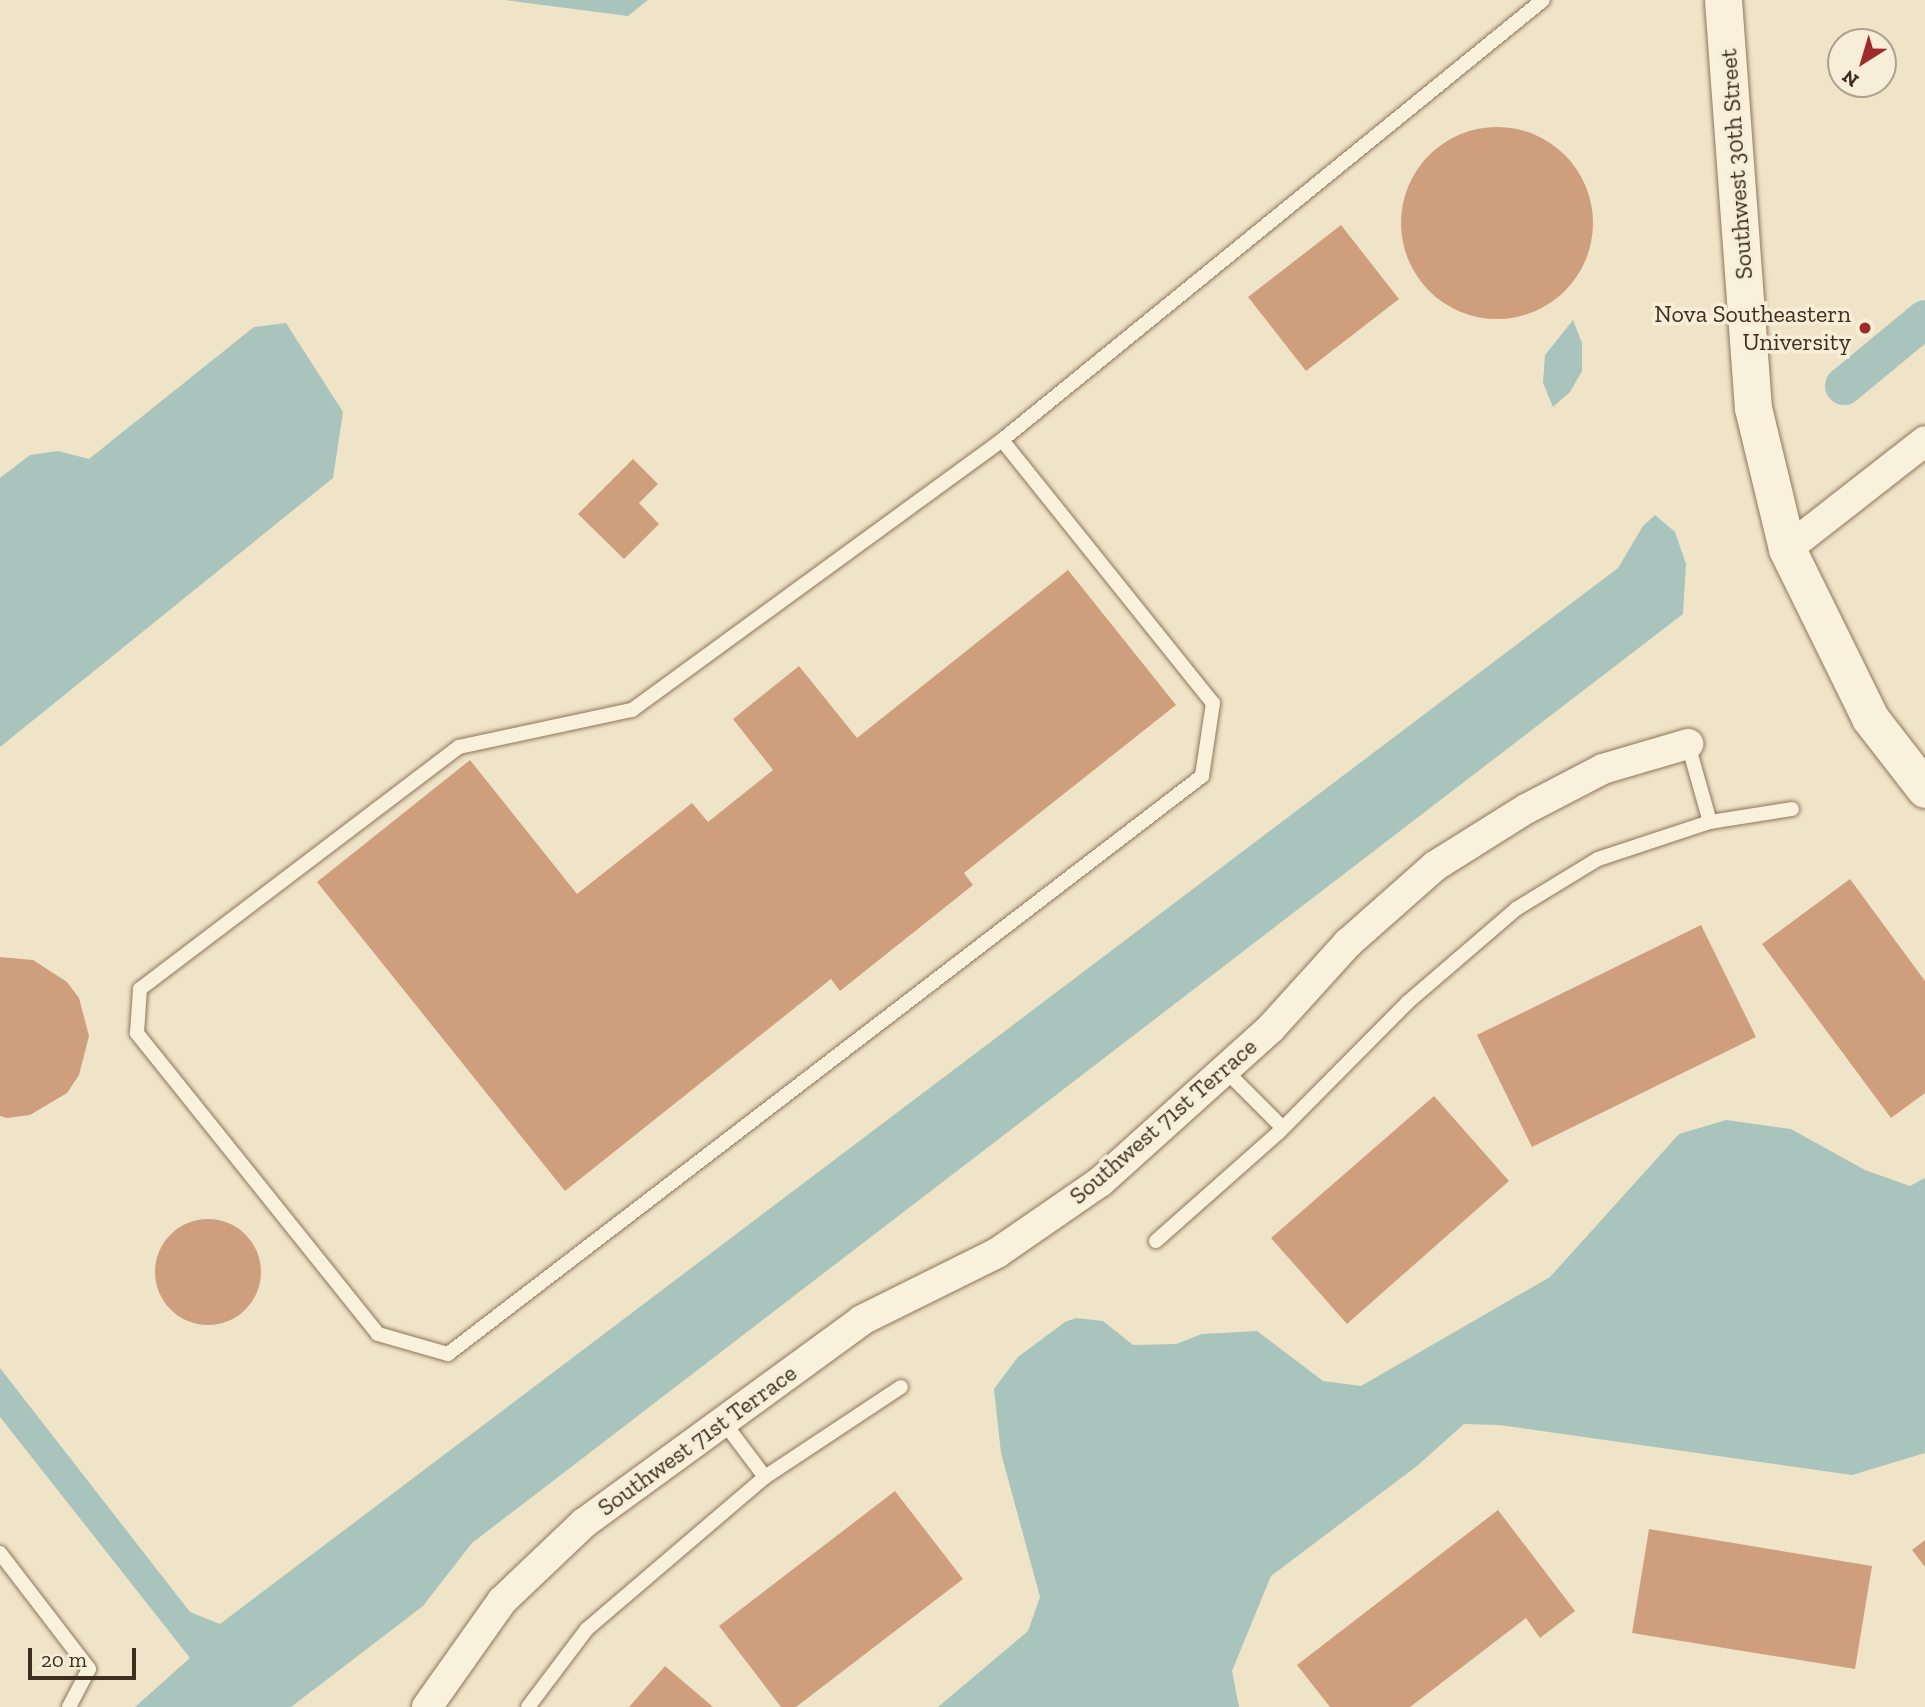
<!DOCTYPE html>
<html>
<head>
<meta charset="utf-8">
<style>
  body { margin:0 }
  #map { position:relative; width:1925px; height:1707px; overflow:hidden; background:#f0e4c8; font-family:"Zilla Slab",serif }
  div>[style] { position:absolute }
  .water>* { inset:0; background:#a9c4bc }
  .canal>* { height:38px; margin:-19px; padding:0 19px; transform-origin:19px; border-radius:19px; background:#a9c4bc }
  .building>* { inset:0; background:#cf9f7d }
  .round { border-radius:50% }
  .roads { filter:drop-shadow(0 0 2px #8d765c) drop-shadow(0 0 2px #8d765c) }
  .service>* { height:14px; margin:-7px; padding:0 7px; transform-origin:7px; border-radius:7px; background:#faf1dc }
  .minor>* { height:30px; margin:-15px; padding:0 15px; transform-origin:15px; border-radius:15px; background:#faf1dc }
  .tertiary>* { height:37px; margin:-18.5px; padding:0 18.5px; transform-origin:18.5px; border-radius:18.5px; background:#faf1dc }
  .dots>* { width:19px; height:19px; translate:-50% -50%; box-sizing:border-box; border:4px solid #f7eed8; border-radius:50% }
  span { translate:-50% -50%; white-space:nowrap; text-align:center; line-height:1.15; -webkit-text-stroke:7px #f7eed8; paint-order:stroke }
  .street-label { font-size:24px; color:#3d2e20 }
  .poi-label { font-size:24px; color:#3d2e20 }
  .right { translate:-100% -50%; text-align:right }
  .north { position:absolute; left:1827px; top:28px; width:70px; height:70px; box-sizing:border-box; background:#f7eed8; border:2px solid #ada18e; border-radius:50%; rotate:217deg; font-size:19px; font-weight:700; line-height:28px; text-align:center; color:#3d2e20 }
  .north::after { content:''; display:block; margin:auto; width:24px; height:32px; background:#9e2a2b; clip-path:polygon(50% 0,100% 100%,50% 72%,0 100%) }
  .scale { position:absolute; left:28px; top:1648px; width:108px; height:32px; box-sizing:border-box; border:4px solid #3d2e20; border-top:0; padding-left:9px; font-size:21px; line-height:24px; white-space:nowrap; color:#3d2e20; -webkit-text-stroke:5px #f7eed8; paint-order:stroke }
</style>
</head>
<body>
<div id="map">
  <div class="water">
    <i style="clip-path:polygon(505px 0,648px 0,628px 16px)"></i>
    <i style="clip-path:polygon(1573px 320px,1582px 343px,1582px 371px,1570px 392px,1553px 407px,1543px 383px,1545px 355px)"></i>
    <i style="clip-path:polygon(286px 323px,343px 412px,333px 478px,0 747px,0 478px,30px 455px,58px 451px,89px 459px,254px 327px)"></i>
    <i style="clip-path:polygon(1655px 515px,1675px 532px,1686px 564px,1683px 614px,472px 1543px,423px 1606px,291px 1707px,135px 1707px,190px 1658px,0 1417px,0 1368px,190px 1612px,220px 1624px,1618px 568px,1643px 526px)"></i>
    <i style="clip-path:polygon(1726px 1120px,1791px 1129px,1865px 1170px,1910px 1186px,1925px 1178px,1925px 1453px,1852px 1475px,1499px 1425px,1464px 1424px,1417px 1466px,1271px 1576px,1232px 1671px,1239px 1707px,938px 1707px,1028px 1631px,1040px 1597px,1001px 1453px,994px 1389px,1018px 1357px,1065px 1322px,1076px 1318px,1103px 1321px,1133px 1345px,1176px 1344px,1202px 1334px,1257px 1331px,1323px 1381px,1361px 1386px,1550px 1277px,1679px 1134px)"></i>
  </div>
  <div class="canal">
    <i style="left:1844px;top:386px;width:105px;rotate:-39.6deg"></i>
  </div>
  <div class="building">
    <i class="round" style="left:1401px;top:127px;width:192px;height:192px"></i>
    <i style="clip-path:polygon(1341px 225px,1399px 299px,1306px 371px,1248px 297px)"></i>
    <i style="clip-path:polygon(633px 459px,658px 484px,639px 503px,659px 524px,624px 559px,578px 514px)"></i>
    <i style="clip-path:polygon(1068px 570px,1176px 705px,964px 873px,973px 885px,840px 991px,831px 979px,565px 1191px,317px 882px,470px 760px,577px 894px,692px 803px,708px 822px,773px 770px,733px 719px,799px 666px,857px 738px)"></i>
    <i style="clip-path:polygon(1850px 879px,1925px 981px,1925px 1093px,1891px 1118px,1762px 944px)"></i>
    <i style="clip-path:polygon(1701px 925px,1756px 1037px,1532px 1147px,1477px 1035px)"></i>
    <i style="clip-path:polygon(0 957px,33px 960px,67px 982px,79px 998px,89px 1036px,79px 1075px,67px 1093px,30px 1115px,7px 1118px,0 1116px)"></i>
    <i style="clip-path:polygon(1434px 1096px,1509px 1181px,1347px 1324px,1271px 1238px)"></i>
    <i class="round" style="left:155px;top:1219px;width:106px;height:106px"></i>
    <i style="clip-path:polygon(895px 1491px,963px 1579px,796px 1707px,781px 1707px,719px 1626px)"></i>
    <i style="clip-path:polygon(1498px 1510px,1575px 1611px,1540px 1638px,1526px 1618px,1410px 1707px,1330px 1707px,1297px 1665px)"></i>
    <i style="clip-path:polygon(1649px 1529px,1872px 1566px,1855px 1669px,1632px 1633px)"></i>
    <i style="clip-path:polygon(1925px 1540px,1925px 1567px,1912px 1550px)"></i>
    <i style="clip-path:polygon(665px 1666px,713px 1707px,629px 1707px)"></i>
  </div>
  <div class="roads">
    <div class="service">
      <i style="left:1002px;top:440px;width:337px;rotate:51.3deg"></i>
      <i style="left:1213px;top:703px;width:74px;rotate:98.6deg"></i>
      <i style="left:1202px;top:776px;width:950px;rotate:142.53deg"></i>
      <i style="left:448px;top:1354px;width:73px;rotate:-164.1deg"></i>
      <i style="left:378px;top:1334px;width:386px;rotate:-128.7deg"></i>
      <i style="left:137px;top:1033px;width:44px;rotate:-86.1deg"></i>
      <i style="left:140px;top:989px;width:400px;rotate:-37.2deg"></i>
      <i style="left:459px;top:747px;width:177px;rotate:-12.1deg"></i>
      <i style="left:632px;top:710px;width:458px;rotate:-36.1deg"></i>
      <i style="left:1002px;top:440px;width:697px;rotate:-39.12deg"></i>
      <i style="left:1710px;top:822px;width:83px;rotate:-9deg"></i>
      <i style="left:1224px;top:1069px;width:83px;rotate:45deg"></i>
      <i style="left:1156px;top:1241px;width:164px;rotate:-41.5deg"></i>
      <i style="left:1279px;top:1132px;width:183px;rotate:-45.2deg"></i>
      <i style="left:1408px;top:1002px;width:143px;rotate:-40.7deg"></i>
      <i style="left:1516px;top:909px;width:96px;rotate:-31.4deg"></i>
      <i style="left:1598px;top:859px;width:118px;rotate:-18.3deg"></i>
      <i style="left:1710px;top:822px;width:81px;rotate:-105.8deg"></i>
      <i style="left:765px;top:1477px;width:163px;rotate:-33.5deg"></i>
      <i style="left:0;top:1553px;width:146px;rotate:52.5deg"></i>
      <i style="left:89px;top:1669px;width:43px;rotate:117.8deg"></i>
      <i style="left:528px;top:1707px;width:98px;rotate:-52.9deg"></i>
      <i style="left:587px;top:1629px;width:234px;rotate:-40.5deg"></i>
      <i style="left:765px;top:1477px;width:71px;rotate:-127deg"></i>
    </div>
    <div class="minor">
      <i style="left:1787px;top:549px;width:175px;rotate:-38deg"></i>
      <i style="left:427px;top:1707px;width:130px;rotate:-54.7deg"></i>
      <i style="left:502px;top:1601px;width:113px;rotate:-43.6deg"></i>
      <i style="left:584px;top:1523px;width:344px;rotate:-36.1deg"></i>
      <i style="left:862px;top:1320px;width:151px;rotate:-26.4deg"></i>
      <i style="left:997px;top:1253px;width:125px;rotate:-34.6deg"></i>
      <i style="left:1100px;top:1182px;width:230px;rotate:-42deg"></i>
      <i style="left:1271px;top:1028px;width:115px;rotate:-47.8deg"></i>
      <i style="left:1348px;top:943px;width:116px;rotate:-41.5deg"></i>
      <i style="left:1435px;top:866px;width:107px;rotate:-32.1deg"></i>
      <i style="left:1526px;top:809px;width:87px;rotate:-27.5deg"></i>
      <i style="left:1603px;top:769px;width:89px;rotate:-16.4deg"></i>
    </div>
    <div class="tertiary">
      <i style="left:1723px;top:0;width:409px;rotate:85.8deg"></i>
      <i style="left:1753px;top:408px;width:145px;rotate:76.4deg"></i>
      <i style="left:1787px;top:549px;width:188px;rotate:63.8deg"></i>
      <i style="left:1870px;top:718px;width:90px;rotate:52.2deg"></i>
    </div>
  </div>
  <div class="dots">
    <i style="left:1865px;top:328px;background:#9e2a2b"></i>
  </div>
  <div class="street-label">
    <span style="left:1736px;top:164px;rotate:-94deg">Southwest 30th Street</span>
    <span style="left:1163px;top:1121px;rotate:-41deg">Southwest 71st Terrace</span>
    <span style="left:697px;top:1440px;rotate:-36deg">Southwest 71st Terrace</span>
  </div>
  <div class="poi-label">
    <span class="right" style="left:1851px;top:328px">Nova Southeastern<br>University</span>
  </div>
  <div class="north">N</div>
  <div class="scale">20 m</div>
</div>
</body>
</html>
